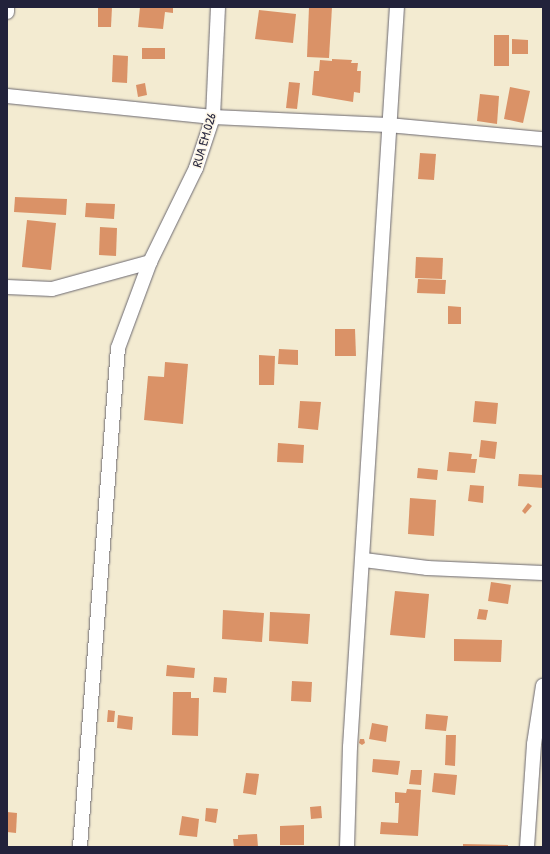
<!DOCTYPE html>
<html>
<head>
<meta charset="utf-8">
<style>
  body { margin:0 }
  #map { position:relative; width:550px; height:854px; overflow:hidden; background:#f3ebd1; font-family:"Patrick Hand",sans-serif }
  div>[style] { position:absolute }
  .building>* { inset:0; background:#da9267 }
  .roads { filter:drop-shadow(0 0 1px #6b6870) drop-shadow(0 0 1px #6b6870) }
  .street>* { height:14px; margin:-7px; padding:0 7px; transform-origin:7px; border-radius:7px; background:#fff }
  span { translate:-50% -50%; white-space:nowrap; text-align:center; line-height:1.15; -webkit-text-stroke:3px #fcf5e5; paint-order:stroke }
  .street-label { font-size:13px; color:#22223b }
  .frame { position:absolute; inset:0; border:8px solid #22223b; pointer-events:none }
</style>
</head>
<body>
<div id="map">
  <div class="building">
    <i style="clip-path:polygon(98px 7px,112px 7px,111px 27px,98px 27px)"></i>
    <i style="clip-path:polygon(140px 7px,173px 7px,173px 13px,165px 12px,163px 29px,138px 27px)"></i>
    <i style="clip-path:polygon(309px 7px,332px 7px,329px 58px,307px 57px)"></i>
    <i style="clip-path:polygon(259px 10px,296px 14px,293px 43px,255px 39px)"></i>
    <i style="clip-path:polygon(494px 35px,509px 35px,509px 66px,494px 66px)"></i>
    <i style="clip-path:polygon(512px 39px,528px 40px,528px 54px,512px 54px)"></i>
    <i style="clip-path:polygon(142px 48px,165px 48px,165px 59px,142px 59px)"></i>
    <i style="clip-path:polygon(113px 55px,128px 56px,127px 83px,112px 82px)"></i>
    <i style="clip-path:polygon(332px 59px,352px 60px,351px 63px,358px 63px,357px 71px,361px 71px,360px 93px,354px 92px,353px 102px,312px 95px,314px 71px,319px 71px,320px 60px,332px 61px)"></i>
    <i style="clip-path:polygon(289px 82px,300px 83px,297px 109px,286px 108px)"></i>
    <i style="clip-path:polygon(145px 83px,147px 95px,138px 97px,136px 85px)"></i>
    <i style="clip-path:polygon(510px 87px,530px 91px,523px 123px,504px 119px)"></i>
    <i style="clip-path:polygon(480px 94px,499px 96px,497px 124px,477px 121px)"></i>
    <i style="clip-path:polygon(420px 153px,436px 154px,434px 180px,418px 179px)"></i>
    <i style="clip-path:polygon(15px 197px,67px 199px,66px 215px,14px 212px)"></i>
    <i style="clip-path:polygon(86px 203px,115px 204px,114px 219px,85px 217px)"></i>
    <i style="clip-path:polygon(27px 220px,56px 223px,51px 270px,22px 267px)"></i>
    <i style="clip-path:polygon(100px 227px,117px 228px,116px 256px,99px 255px)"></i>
    <i style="clip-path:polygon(416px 257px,443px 258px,442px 279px,415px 278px)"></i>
    <i style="clip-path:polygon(418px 279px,446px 280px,445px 294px,417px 293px)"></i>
    <i style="clip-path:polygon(448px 306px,461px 307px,461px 324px,448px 324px)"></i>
    <i style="clip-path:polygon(335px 329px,355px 329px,356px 356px,335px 356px)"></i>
    <i style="clip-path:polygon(279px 349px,298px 350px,298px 365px,278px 364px)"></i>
    <i style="clip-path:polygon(259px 355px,275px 356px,274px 385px,259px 385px)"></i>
    <i style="clip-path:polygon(165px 362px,188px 364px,183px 424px,144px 420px,148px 376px,164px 377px)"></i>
    <i style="clip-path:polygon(300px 401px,321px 402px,318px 430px,298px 428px)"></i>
    <i style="clip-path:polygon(475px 401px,498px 403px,496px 424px,473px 422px)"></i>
    <i style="clip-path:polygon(481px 440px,497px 442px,495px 459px,479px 457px)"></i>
    <i style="clip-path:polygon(278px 443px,304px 445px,303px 463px,277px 462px)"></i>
    <i style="clip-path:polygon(449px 452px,472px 454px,471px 459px,477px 459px,475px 473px,447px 471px)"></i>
    <i style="clip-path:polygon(418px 468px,438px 470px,437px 480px,417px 478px)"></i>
    <i style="clip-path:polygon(519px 474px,543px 475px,543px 488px,518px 486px)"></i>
    <i style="clip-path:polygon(470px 485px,484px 486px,483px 503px,468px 501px)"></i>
    <i style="clip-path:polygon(410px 498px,436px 500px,434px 536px,408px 534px)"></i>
    <i style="clip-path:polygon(528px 503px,532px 506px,525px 514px,522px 511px)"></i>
    <i style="clip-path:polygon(491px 582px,511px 585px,508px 604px,488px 601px)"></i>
    <i style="clip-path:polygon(395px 591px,429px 594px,425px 638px,390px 635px)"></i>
    <i style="clip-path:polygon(479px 609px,488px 610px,486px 620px,477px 619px)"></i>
    <i style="clip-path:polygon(223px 610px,264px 613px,262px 642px,222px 639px)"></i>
    <i style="clip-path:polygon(270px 612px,310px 614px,308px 644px,269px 641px)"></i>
    <i style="clip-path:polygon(454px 639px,502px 640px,501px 662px,454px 661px)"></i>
    <i style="clip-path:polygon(167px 665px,195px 668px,194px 678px,166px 676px)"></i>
    <i style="clip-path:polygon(214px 677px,227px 678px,226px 693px,213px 692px)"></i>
    <i style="clip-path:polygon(292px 681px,312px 682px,311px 702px,291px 701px)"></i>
    <i style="clip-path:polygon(173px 692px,191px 692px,191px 698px,199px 698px,198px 736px,172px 735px)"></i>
    <i style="clip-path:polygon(108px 710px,115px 711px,114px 722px,107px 722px)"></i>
    <i style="clip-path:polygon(426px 714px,448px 716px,446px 731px,425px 729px)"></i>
    <i style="clip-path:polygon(118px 715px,133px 717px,132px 730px,117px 728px)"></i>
    <i style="clip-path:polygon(372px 723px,388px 726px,386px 742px,369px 739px)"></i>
    <i style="clip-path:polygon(446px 735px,456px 735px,455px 766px,445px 765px)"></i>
    <i style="clip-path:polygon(360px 739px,364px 739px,365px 743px,362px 745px,359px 743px)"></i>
    <i style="clip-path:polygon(373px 759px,400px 761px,398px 775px,372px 772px)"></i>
    <i style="clip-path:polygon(411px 770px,422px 770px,421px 785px,409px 784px)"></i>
    <i style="clip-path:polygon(246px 773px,259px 774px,256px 795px,243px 793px)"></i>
    <i style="clip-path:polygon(434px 773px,457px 775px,455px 795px,432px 792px)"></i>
    <i style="clip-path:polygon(407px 789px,421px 790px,418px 836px,380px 834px,381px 822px,398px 823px,399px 803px,395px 803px,395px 792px,406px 793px)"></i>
    <i style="clip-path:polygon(321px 806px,322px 818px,311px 819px,310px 807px)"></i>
    <i style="clip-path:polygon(206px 808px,218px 809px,216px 823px,205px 821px)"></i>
    <i style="clip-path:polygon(7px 812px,17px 813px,16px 833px,7px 832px)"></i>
    <i style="clip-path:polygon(182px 816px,199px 819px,197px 837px,179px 835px)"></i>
    <i style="clip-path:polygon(304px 825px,304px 845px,280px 845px,280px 826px)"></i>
    <i style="clip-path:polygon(257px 834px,258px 847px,234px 847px,233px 839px,238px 839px,238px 835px)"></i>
    <i style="clip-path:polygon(463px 844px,508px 845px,508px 847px,463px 847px)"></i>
  </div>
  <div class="roads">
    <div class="street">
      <i style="left:7px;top:12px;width:5px;rotate:-90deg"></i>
      <i style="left:7px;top:96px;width:207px;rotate:5.8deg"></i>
      <i style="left:213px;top:117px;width:175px;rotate:2.6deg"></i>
      <i style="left:388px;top:125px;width:156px;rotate:5.2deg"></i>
      <i style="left:7px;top:287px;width:45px;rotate:2.5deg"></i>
      <i style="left:52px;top:289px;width:102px;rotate:-15.4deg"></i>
      <i style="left:364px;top:560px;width:64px;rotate:7.2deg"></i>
      <i style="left:427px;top:568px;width:116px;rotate:2.5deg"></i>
      <i style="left:80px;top:847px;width:500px;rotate:-85.65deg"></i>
      <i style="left:118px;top:348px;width:92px;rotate:-69.6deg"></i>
      <i style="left:150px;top:262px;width:105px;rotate:-63.9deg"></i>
      <i style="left:196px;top:168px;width:54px;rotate:-71.6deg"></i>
      <i style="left:213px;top:117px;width:110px;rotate:-87.4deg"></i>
      <i style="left:347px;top:847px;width:100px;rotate:-88.3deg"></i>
      <i style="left:350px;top:747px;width:741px;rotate:-86.37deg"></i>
      <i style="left:527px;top:847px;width:103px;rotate:-86.1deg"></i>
      <i style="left:534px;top:744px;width:59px;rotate:-81.2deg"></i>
    </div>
  </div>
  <div class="street-label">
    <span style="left:204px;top:140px;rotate:-74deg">RUA EM.026</span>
  </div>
  <div class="frame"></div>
</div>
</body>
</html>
